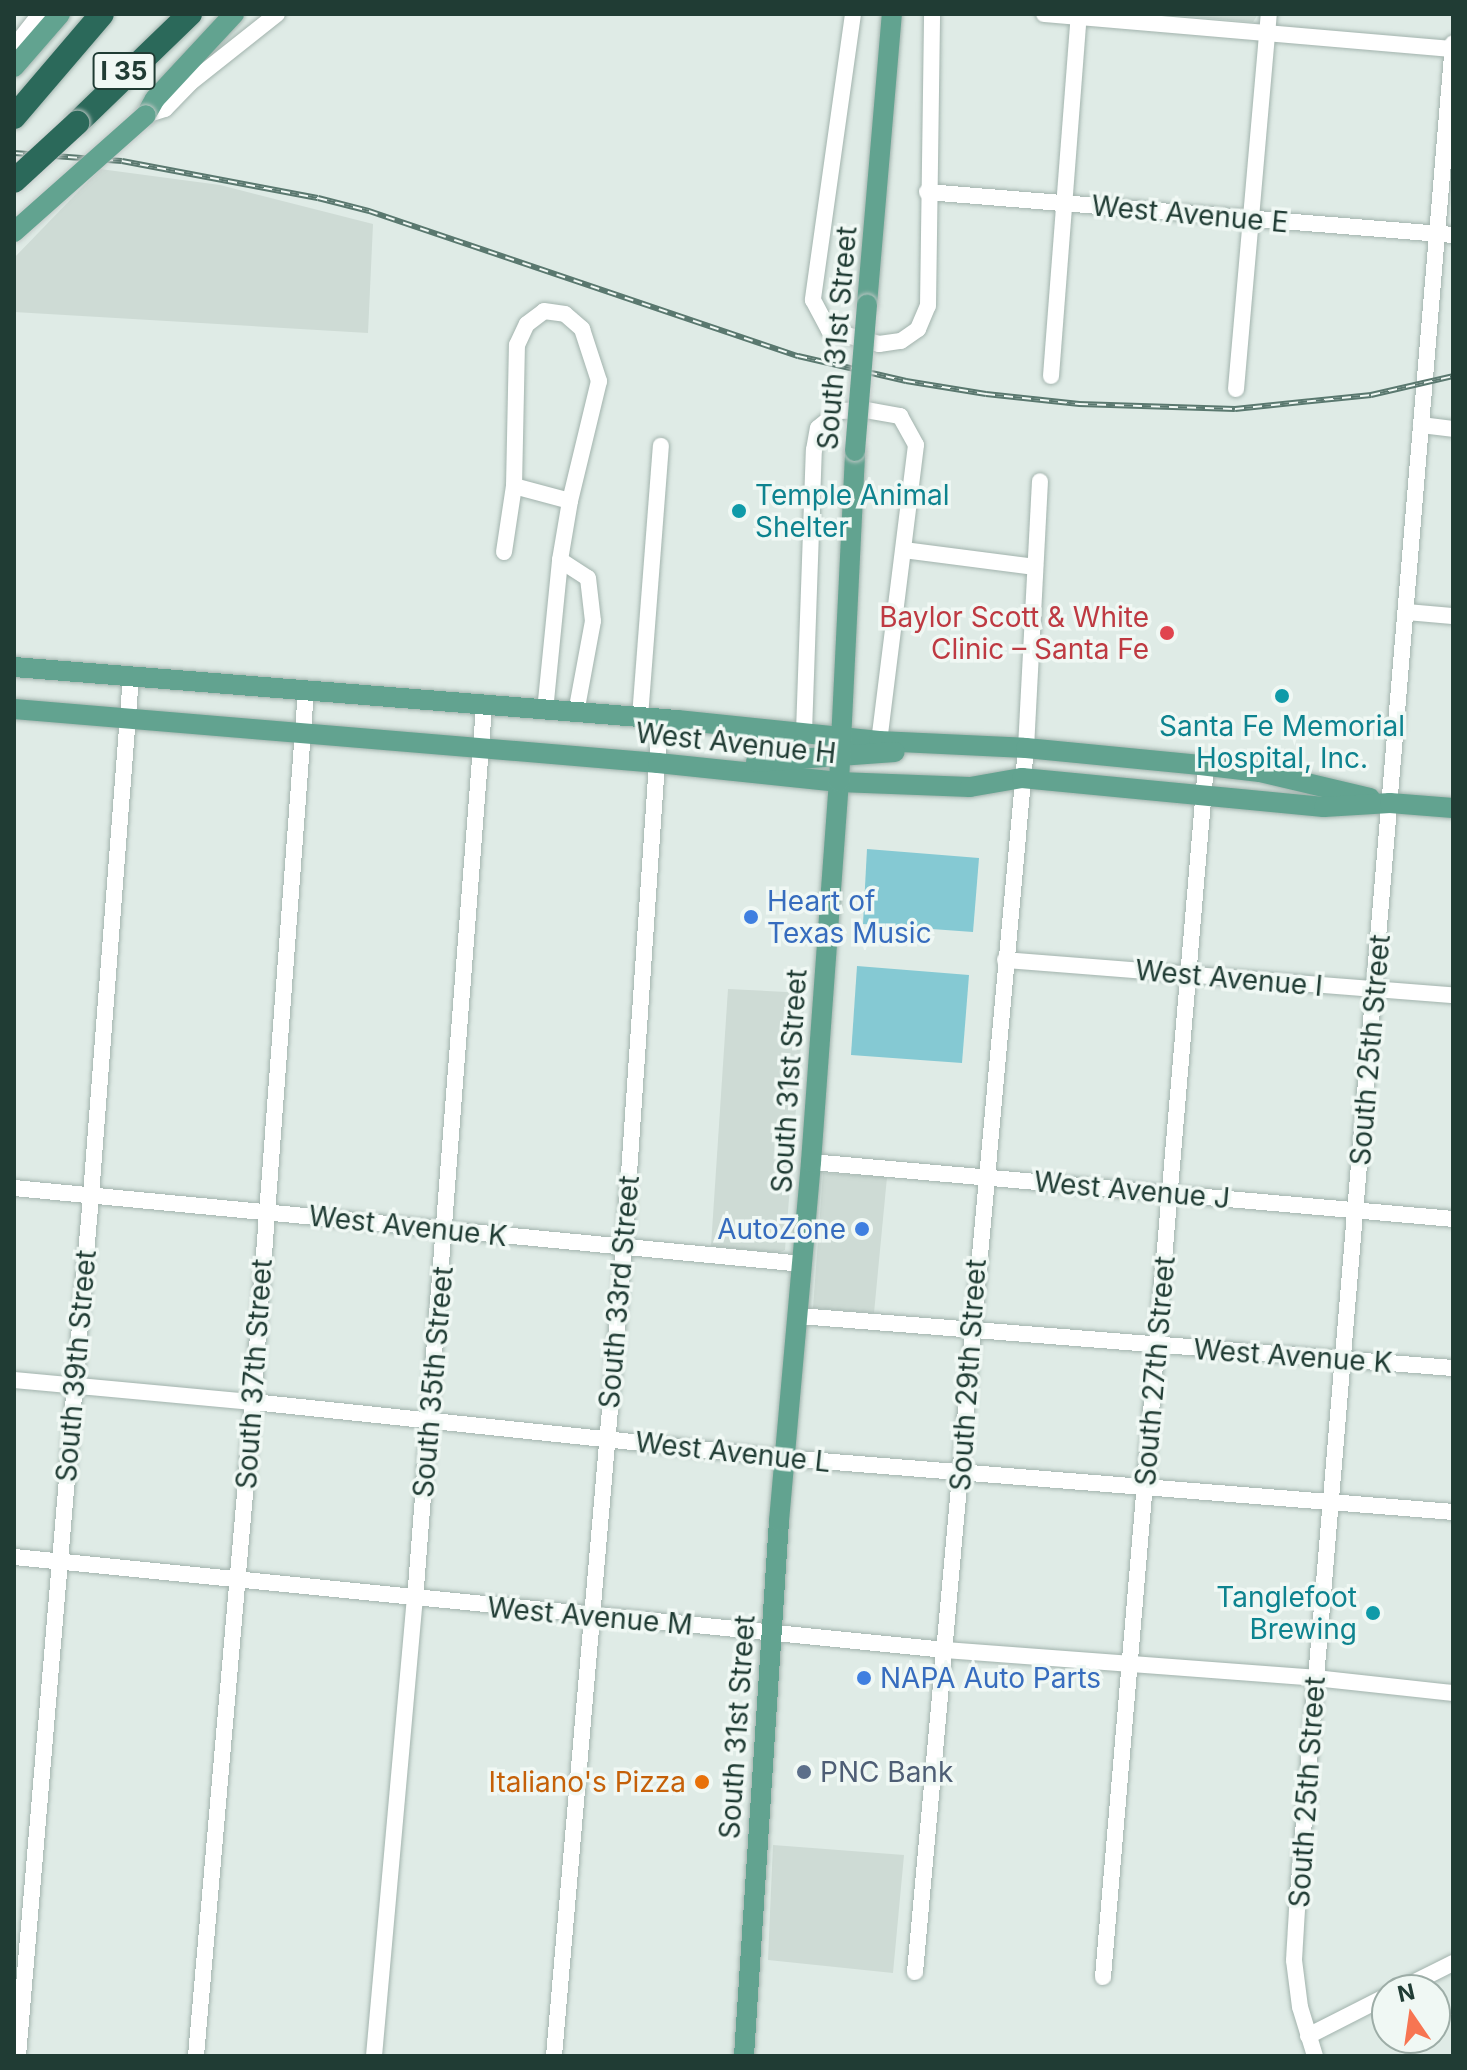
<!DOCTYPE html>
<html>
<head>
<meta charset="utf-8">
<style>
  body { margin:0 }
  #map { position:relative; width:1467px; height:2070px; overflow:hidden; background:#dfebe6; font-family:Inter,sans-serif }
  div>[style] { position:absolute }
  .built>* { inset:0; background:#cedbd5 }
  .water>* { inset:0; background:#85c9d3 }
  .roads { filter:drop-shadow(0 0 2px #a2b3ad) drop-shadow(0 0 2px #a2b3ad) }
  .minor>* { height:16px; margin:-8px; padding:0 8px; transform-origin:8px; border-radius:8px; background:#fff }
  .major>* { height:20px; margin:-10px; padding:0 10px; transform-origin:10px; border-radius:10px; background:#62a390 }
  .highway>* { height:24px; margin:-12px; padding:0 12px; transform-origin:12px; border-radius:12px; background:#2b695a }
  .rail>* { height:6px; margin-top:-3px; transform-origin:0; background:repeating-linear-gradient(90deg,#f0f8f4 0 9px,#5a786f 0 18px); box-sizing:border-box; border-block:2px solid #5a786f }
  .bridges { filter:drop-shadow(0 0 2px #c1c8c6) drop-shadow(0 0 2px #c1c8c6) }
  .major-bridge>* { height:20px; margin:-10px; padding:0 10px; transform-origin:10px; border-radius:10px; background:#62a390 }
  .highway-bridge>* { height:24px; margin:-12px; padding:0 12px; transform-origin:12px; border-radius:12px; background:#2b695a }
  .dots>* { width:22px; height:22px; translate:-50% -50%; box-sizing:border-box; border:4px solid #f0f8f4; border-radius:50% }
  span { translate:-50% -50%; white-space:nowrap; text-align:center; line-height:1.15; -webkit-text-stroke:7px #f0f8f4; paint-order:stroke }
  .shield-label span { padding:2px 6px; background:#f0f8f4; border:2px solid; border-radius:6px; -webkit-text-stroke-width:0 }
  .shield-label { font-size:26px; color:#203c34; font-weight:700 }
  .street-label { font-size:28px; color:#203c34 }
  .culture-label { font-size:28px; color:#0d838f }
  .left { translate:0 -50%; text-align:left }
  .right { translate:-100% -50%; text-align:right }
  .health-label { font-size:28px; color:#be3a42 }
  .shop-label { font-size:28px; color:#366cbe }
  .service-label { font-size:28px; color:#4e5e75 }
  .food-label { font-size:28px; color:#c56008 }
  .frame { position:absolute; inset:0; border:16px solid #203c34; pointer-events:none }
  .north { position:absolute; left:1371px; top:1974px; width:80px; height:80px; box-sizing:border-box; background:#f0f8f4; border:2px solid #9dada7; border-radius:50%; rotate:347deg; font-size:22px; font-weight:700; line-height:32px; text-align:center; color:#203c34 }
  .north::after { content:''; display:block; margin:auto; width:28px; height:36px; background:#f77552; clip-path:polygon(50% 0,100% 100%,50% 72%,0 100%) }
</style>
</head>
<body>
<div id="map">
  <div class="built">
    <i style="clip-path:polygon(1158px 14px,1258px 14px,1253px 22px)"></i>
    <i style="clip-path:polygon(100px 169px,220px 185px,373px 224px,368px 333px,14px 312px,14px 258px)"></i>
    <i style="clip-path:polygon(728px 989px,805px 993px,785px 1250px,778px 1253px,711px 1246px)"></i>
    <i style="clip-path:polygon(823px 1173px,887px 1177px,874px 1313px,813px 1308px)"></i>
    <i style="clip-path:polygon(773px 1845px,904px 1855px,893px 1973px,768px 1960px)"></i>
  </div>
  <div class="water">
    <i style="clip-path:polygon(867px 849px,979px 858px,973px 932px,863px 924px)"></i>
    <i style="clip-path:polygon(857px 966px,969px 975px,962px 1063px,851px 1055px)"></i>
  </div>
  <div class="roads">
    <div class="minor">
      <i style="left:853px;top:14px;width:289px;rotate:98deg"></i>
      <i style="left:813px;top:300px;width:34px;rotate:62deg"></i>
      <i style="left:829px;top:330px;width:52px;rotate:15.6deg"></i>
      <i style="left:879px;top:344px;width:22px;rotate:-8deg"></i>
      <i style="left:901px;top:341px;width:21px;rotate:-35deg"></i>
      <i style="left:918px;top:329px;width:25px;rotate:-67deg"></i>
      <i style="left:928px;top:306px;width:292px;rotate:-89.2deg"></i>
      <i style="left:1044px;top:14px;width:410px;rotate:4.9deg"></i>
      <i style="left:14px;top:47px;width:42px;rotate:-51.8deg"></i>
      <i style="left:146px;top:115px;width:20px;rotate:-18deg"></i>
      <i style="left:165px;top:109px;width:36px;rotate:-46deg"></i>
      <i style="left:190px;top:83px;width:111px;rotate:-38.4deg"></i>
      <i style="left:927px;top:192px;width:528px;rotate:4.67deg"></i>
      <i style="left:1051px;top:376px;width:363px;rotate:-85.6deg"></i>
      <i style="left:1236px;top:389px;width:376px;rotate:-85deg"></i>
      <i style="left:1421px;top:425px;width:32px;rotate:7deg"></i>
      <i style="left:514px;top:486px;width:58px;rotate:15deg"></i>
      <i style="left:570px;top:501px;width:60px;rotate:99.6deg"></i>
      <i style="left:560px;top:560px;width:33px;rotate:33deg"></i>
      <i style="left:588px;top:578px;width:43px;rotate:83.4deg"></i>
      <i style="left:593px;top:621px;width:94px;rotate:100.5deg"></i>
      <i style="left:904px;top:550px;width:132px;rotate:7.4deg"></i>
      <i style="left:504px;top:552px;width:67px;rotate:-81.4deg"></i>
      <i style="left:514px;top:486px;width:141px;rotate:-88.8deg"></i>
      <i style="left:517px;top:345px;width:23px;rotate:-65deg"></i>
      <i style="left:527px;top:324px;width:21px;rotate:-37deg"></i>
      <i style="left:544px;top:311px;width:21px;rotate:8deg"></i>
      <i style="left:565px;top:314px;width:23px;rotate:41deg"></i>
      <i style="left:582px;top:329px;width:55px;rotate:71.9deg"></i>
      <i style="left:599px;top:381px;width:123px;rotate:103.6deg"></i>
      <i style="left:1406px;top:612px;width:47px;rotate:4.9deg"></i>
      <i style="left:545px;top:711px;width:152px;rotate:-84.3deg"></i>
      <i style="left:640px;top:717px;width:272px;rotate:-85.6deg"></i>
      <i style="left:804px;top:732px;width:282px;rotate:-88deg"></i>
      <i style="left:814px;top:450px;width:22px;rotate:-80deg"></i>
      <i style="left:818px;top:428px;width:27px;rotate:-39deg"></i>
      <i style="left:839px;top:411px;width:27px;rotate:-2deg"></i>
      <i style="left:866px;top:410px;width:35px;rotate:10deg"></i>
      <i style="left:900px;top:416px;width:33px;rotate:61deg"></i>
      <i style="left:916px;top:445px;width:298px;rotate:97.1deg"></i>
      <i style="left:1005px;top:960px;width:449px;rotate:4.5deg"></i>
      <i style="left:811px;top:1162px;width:645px;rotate:5.07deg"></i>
      <i style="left:14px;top:1188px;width:793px;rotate:5.5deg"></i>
      <i style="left:799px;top:1316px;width:656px;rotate:4.55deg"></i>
      <i style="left:14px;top:1380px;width:240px;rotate:5.3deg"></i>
      <i style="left:253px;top:1402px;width:534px;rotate:6.02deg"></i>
      <i style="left:784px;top:1458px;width:671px;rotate:4.61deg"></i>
      <i style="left:14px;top:1557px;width:936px;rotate:5.7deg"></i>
      <i style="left:945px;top:1650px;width:371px;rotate:4.3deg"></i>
      <i style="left:1315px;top:1678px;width:139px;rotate:6.2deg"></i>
      <i style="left:915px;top:1972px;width:1229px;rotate:-84.82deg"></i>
      <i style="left:1026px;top:748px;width:267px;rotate:-87deg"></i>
      <i style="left:1103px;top:1977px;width:1216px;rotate:-85.14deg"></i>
      <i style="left:1399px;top:1990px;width:60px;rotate:-26.6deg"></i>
      <i style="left:1308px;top:2036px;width:89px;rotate:-26.9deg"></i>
      <i style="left:18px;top:2056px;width:864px;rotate:-85.15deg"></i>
      <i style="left:91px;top:1195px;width:521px;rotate:-85.59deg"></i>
      <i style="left:196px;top:2056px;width:656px;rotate:-85.02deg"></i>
      <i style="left:253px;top:1402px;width:713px;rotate:-85.74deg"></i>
      <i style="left:374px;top:2056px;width:458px;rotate:-84.9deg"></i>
      <i style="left:415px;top:1600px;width:896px;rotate:-85.58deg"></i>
      <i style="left:554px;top:2056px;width:812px;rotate:-85.05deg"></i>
      <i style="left:624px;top:1247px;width:529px;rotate:-86.1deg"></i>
      <i style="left:1315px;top:2056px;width:51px;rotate:-107deg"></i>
      <i style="left:1300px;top:2007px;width:47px;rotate:-97.3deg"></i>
      <i style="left:1294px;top:1960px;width:67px;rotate:-86.6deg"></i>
      <i style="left:1298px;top:1893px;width:1856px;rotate:-85.21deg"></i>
    </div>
    <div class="major">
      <i style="left:14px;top:67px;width:70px;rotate:-49deg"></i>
      <i style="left:146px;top:115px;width:18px;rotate:-61deg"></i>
      <i style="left:155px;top:99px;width:116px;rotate:-47.1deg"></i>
      <i style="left:867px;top:304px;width:291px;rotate:-85.1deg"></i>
      <i style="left:14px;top:667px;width:665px;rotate:4.57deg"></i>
      <i style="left:677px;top:720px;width:203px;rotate:5.9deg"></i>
      <i style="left:879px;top:741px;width:147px;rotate:2.7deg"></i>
      <i style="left:1026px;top:748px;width:175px;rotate:5.6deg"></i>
      <i style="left:1200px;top:765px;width:60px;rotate:6.7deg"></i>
      <i style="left:1260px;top:772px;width:113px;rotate:13.3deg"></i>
      <i style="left:14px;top:709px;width:646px;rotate:4.79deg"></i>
      <i style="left:658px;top:763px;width:182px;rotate:6deg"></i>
      <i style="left:839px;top:782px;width:131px;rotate:2.2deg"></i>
      <i style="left:970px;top:787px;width:53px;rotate:-9.8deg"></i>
      <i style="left:1022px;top:778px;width:303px;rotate:5.5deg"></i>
      <i style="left:1324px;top:807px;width:66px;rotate:-3.5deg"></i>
      <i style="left:1390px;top:803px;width:63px;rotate:4.5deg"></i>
      <i style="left:756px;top:762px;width:139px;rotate:-4.1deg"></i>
      <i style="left:744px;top:2056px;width:536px;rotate:-86.26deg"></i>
      <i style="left:779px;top:1521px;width:360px;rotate:-84.9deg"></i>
      <i style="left:811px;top:1162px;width:381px;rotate:-85.8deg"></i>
      <i style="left:839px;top:782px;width:331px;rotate:-87.2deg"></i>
    </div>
    <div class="highway">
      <i style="left:14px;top:117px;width:135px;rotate:-49.5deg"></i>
      <i style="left:77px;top:123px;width:157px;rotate:-44deg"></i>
    </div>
  </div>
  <div class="rail">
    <i style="left:14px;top:153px;width:108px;rotate:4.2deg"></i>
    <i style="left:122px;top:161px;width:199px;rotate:10.7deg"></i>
    <i style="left:318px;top:198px;width:53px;rotate:14.3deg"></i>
    <i style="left:369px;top:211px;width:453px;rotate:18.7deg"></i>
    <i style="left:798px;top:356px;width:111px;rotate:13deg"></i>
    <i style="left:906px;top:381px;width:81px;rotate:9.2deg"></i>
    <i style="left:986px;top:394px;width:94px;rotate:6.1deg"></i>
    <i style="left:1079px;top:404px;width:156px;rotate:1.8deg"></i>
    <i style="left:1235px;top:409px;width:137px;rotate:-5.9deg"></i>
    <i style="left:1371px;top:395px;width:84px;rotate:-13deg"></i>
  </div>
  <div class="bridges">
    <div class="major-bridge">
      <i style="left:14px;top:232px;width:176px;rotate:-41.6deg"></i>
      <i style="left:855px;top:451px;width:147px;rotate:-85.3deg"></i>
    </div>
    <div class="highway-bridge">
      <i style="left:14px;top:181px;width:86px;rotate:-42.6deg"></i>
    </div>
  </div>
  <div class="dots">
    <i style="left:739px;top:511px;background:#0f9aa8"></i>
    <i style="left:1167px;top:633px;background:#e0444e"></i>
    <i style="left:1282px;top:696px;background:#0f9aa8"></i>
    <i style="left:751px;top:917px;background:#3f7fe0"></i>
    <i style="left:862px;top:1229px;background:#3f7fe0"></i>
    <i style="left:1373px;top:1613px;background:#0f9aa8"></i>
    <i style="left:864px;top:1678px;background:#3f7fe0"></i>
    <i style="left:804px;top:1772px;background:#5c6f8a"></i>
    <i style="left:702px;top:1782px;background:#e8710a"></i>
  </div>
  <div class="shield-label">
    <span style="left:124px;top:71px">I 35</span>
  </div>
  <div class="street-label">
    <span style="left:1190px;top:214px;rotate:5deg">West Avenue E</span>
    <span style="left:837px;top:338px;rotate:-85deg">South 31st Street</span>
    <span style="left:736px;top:743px;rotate:6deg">West Avenue H</span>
    <span style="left:1229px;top:978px;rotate:5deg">West Avenue I</span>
    <span style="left:1370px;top:1050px;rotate:-85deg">South 25th Street</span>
    <span style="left:789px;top:1081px;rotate:-86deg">South 31st Street</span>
    <span style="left:1132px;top:1190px;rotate:5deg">West Avenue J</span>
    <span style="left:408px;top:1226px;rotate:6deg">West Avenue K</span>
    <span style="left:619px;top:1292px;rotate:-85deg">South 33rd Street</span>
    <span style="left:1293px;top:1356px;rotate:4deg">West Avenue K</span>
    <span style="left:76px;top:1366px;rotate:-85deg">South 39th Street</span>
    <span style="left:1155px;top:1371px;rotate:-85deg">South 27th Street</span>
    <span style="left:254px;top:1374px;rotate:-86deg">South 37th Street</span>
    <span style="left:968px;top:1375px;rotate:-86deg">South 29th Street</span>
    <span style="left:433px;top:1382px;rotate:-85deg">South 35th Street</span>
    <span style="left:733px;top:1452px;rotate:6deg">West Avenue L</span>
    <span style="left:590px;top:1616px;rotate:5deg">West Avenue M</span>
    <span style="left:737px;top:1727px;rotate:-86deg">South 31st Street</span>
    <span style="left:1307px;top:1792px;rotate:-86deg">South 25th Street</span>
  </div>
  <div class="culture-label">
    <span class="left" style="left:755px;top:511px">Temple Animal<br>Shelter</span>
    <span style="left:1282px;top:742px">Santa Fe Memorial<br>Hospital, Inc.</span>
    <span class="right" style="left:1357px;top:1613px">Tanglefoot<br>Brewing</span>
  </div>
  <div class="health-label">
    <span class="right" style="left:1149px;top:633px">Baylor Scott &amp; White<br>Clinic – Santa Fe</span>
  </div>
  <div class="shop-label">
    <span class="left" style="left:767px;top:917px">Heart of<br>Texas Music</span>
    <span class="right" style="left:846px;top:1229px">AutoZone</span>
    <span class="left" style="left:880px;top:1678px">NAPA Auto Parts</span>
  </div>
  <div class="service-label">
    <span class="left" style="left:820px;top:1772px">PNC Bank</span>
  </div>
  <div class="food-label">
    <span class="right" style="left:686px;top:1782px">Italiano's Pizza</span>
  </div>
  <div class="frame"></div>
  <div class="north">N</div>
</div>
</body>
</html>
